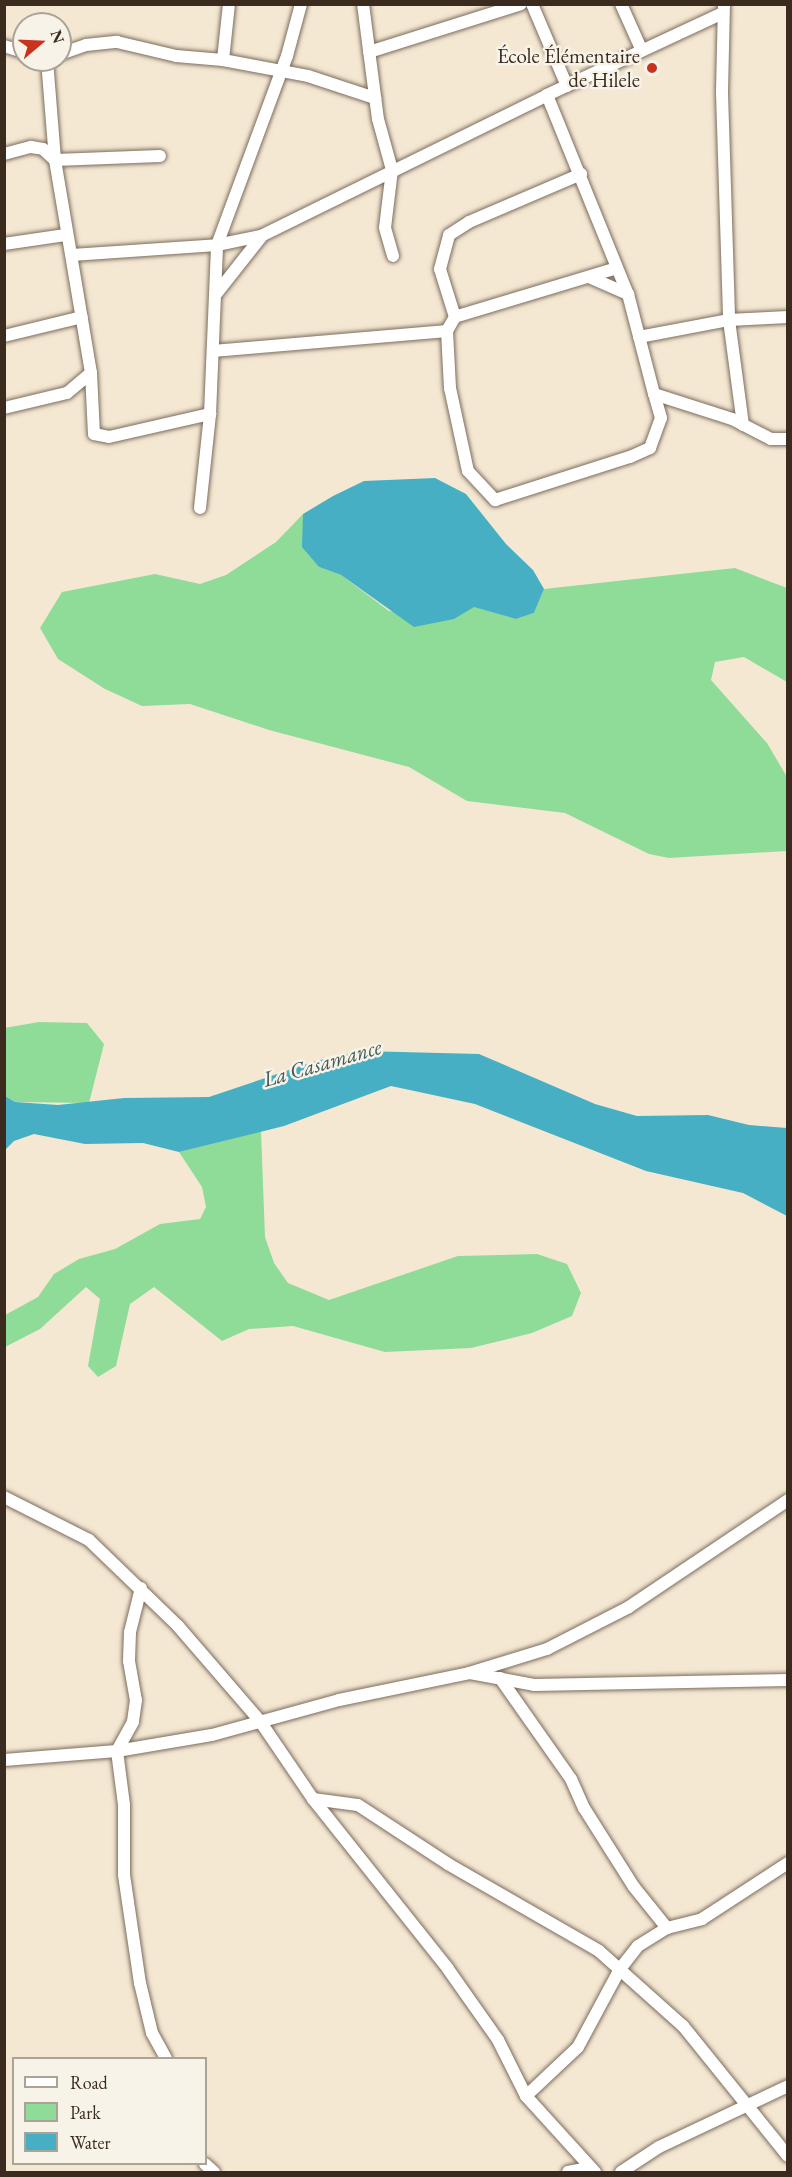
<!DOCTYPE html>
<html>
<head>
<meta charset="utf-8">
<style>
  body { margin:0 }
  #map { position:relative; width:792px; height:2177px; overflow:hidden; background:#f5e8d3; font-family:"EB Garamond",serif }
  div>[style] { position:absolute }
  .green>* { inset:0; background:#8fdc99 }
  .water>* { inset:0; background:#46afc4 }
  .roads { filter:drop-shadow(0 0 2px #7c6c5d) drop-shadow(0 0 2px #7c6c5d) }
  .minor>* { height:12px; margin:-6px; padding:0 6px; transform-origin:6px; border-radius:6px; background:#fff }
  .dots>* { width:16px; height:16px; translate:-50% -50%; box-sizing:border-box; border:3px solid #f7f3e8; border-radius:50% }
  span { translate:-50% -50%; white-space:nowrap; text-align:center; line-height:1.15; -webkit-text-stroke:5px #f7f3e8; paint-order:stroke }
  .poi-label { font-size:21px; color:#3b2a1e }
  .right { translate:-100% -50%; text-align:right }
  .water-label { font-size:22px; color:#3f5958; font-style:italic }
  .frame { position:absolute; inset:0; border:6px solid #3b2a1e; pointer-events:none }
  .legend { position:absolute; left:12px; top:2057px; width:195px; height:108px; box-sizing:border-box; background:#f7f3e8; border:2px solid #aca397; margin:0; padding:8px 10px; list-style:none; font-size:18px; color:#3b2a1e }
  .legend li { display:flex; align-items:center; gap:12px; height:30px }
  .legend b { width:30px; border:2px solid #aca397 }
  .north { position:absolute; left:12px; top:12px; width:60px; height:60px; box-sizing:border-box; background:#f7f3e8; border:2px solid #aca397; border-radius:50%; rotate:71deg; font-size:16px; font-weight:700; line-height:24px; text-align:center; color:#3b2a1e }
  .north::after { content:''; display:block; margin:auto; width:21px; height:27px; background:#c8321e; clip-path:polygon(50% 0,100% 100%,50% 72%,0 100%) }
</style>
</head>
<body>
<div id="map">
  <div class="green">
    <i style="clip-path:polygon(303px 514px,303px 547px,319px 567px,341px 575px,389px 611px,454px 619px,474px 606px,516px 619px,534px 613px,544px 589px,735px 568px,787px 588px,787px 682px,744px 657px,715px 662px,711px 680px,767px 743px,787px 777px,787px 851px,669px 858px,649px 854px,565px 813px,467px 801px,409px 767px,269px 730px,190px 704px,142px 706px,105px 689px,58px 659px,40px 628px,62px 592px,155px 574px,200px 584px,226px 575px,276px 542px)"></i>
    <i style="clip-path:polygon(39px 1022px,87px 1023px,104px 1044px,89px 1103px,15px 1102px,5px 1096px,4px 1028px)"></i>
    <i style="clip-path:polygon(261px 1131px,265px 1237px,274px 1263px,288px 1283px,329px 1300px,458px 1256px,537px 1254px,567px 1264px,581px 1293px,572px 1316px,532px 1333px,471px 1348px,385px 1352px,293px 1326px,249px 1329px,222px 1341px,154px 1287px,130px 1304px,116px 1366px,98px 1377px,88px 1366px,100px 1299px,86px 1287px,40px 1329px,5px 1347px,5px 1315px,38px 1297px,54px 1274px,79px 1259px,115px 1249px,160px 1224px,200px 1219px,206px 1207px,202px 1187px,179px 1152px)"></i>
  </div>
  <div class="water">
    <i style="clip-path:polygon(435px 478px,466px 494px,506px 544px,533px 570px,544px 589px,534px 613px,516px 619px,474px 607px,454px 619px,414px 627px,341px 575px,319px 567px,302px 547px,303px 514px,333px 496px,364px 481px)"></i>
    <i style="clip-path:polygon(362px 1051px,479px 1054px,595px 1104px,637px 1116px,708px 1115px,749px 1125px,787px 1128px,787px 1216px,743px 1193px,646px 1171px,475px 1104px,391px 1086px,284px 1126px,179px 1152px,143px 1143px,85px 1144px,34px 1134px,14px 1141px,5px 1150px,5px 1096px,15px 1102px,58px 1105px,124px 1098px,209px 1097px,316px 1061px)"></i>
  </div>
  <div class="roads">
    <div class="minor">
      <i style="left:363px;top:4px;width:116px;rotate:82.6deg"></i>
      <i style="left:378px;top:119px;width:53px;rotate:74.6deg"></i>
      <i style="left:392px;top:170px;width:58px;rotate:96.9deg"></i>
      <i style="left:385px;top:228px;width:29px;rotate:74deg"></i>
      <i style="left:532px;top:4px;width:89px;rotate:66.9deg"></i>
      <i style="left:621px;top:4px;width:51px;rotate:65.9deg"></i>
      <i style="left:724px;top:4px;width:89px;rotate:91.3deg"></i>
      <i style="left:722px;top:93px;width:227px;rotate:88.2deg"></i>
      <i style="left:729px;top:320px;width:106px;rotate:82.4deg"></i>
      <i style="left:4px;top:46px;width:21px;rotate:17deg"></i>
      <i style="left:369px;top:52px;width:159px;rotate:-17.5deg"></i>
      <i style="left:60px;top:54px;width:28px;rotate:-19deg"></i>
      <i style="left:86px;top:45px;width:31px;rotate:-6deg"></i>
      <i style="left:117px;top:42px;width:61px;rotate:13.3deg"></i>
      <i style="left:176px;top:56px;width:47px;rotate:4.9deg"></i>
      <i style="left:223px;top:60px;width:86px;rotate:10.7deg"></i>
      <i style="left:308px;top:76px;width:71px;rotate:18.2deg"></i>
      <i style="left:47px;top:60px;width:100px;rotate:85.4deg"></i>
      <i style="left:55px;top:160px;width:105px;rotate:-2.2deg"></i>
      <i style="left:223px;top:60px;width:56px;rotate:-83.9deg"></i>
      <i style="left:547px;top:95px;width:215px;rotate:67.9deg"></i>
      <i style="left:628px;top:294px;width:103px;rotate:75.4deg"></i>
      <i style="left:654px;top:394px;width:82px;rotate:17.8deg"></i>
      <i style="left:732px;top:419px;width:44px;rotate:27.1deg"></i>
      <i style="left:771px;top:439px;width:17px"></i>
      <i style="left:4px;top:154px;width:28px;rotate:-15deg"></i>
      <i style="left:31px;top:147px;width:12px;rotate:9deg"></i>
      <i style="left:43px;top:149px;width:16px;rotate:43deg"></i>
      <i style="left:55px;top:160px;width:216px;rotate:80.4deg"></i>
      <i style="left:91px;top:373px;width:61px;rotate:87.2deg"></i>
      <i style="left:94px;top:434px;width:15px;rotate:11deg"></i>
      <i style="left:109px;top:437px;width:104px;rotate:-12.8deg"></i>
      <i style="left:4px;top:244px;width:62px;rotate:-8.4deg"></i>
      <i style="left:72px;top:255px;width:145px;rotate:-3.9deg"></i>
      <i style="left:217px;top:245px;width:45px;rotate:-11.6deg"></i>
      <i style="left:261px;top:236px;width:319px;rotate:-26.2deg"></i>
      <i style="left:547px;top:95px;width:194px;rotate:-25deg"></i>
      <i style="left:617px;top:268px;width:169px;rotate:163.2deg"></i>
      <i style="left:455px;top:317px;width:16px;rotate:120deg"></i>
      <i style="left:447px;top:331px;width:57px;rotate:87deg"></i>
      <i style="left:450px;top:388px;width:85px;rotate:77.8deg"></i>
      <i style="left:468px;top:471px;width:40px;rotate:47deg"></i>
      <i style="left:495px;top:500px;width:142px;rotate:-17.7deg"></i>
      <i style="left:630px;top:457px;width:22px;rotate:-24deg"></i>
      <i style="left:650px;top:448px;width:32px;rotate:-70deg"></i>
      <i style="left:661px;top:418px;width:25px;rotate:-106deg"></i>
      <i style="left:589px;top:277px;width:43px;rotate:23.6deg"></i>
      <i style="left:216px;top:294px;width:73px;rotate:-51.7deg"></i>
      <i style="left:455px;top:317px;width:50px;rotate:-107.4deg"></i>
      <i style="left:440px;top:269px;width:35px;rotate:-75deg"></i>
      <i style="left:449px;top:235px;width:24px;rotate:-33deg"></i>
      <i style="left:469px;top:222px;width:122px;rotate:-23.2deg"></i>
      <i style="left:4px;top:336px;width:80px;rotate:-13.7deg"></i>
      <i style="left:639px;top:337px;width:92px;rotate:-10.7deg"></i>
      <i style="left:729px;top:320px;width:59px;rotate:-2.9deg"></i>
      <i style="left:213px;top:351px;width:235px;rotate:-4.9deg"></i>
      <i style="left:4px;top:408px;width:65px;rotate:-13.4deg"></i>
      <i style="left:67px;top:393px;width:31px;rotate:-40deg"></i>
      <i style="left:200px;top:508px;width:95px;rotate:-83.9deg"></i>
      <i style="left:210px;top:414px;width:169px;rotate:-87.6deg"></i>
      <i style="left:217px;top:245px;width:202px;rotate:-69.7deg"></i>
      <i style="left:287px;top:56px;width:54px;rotate:-74.9deg"></i>
      <i style="left:4px;top:1497px;width:95px;rotate:26.8deg"></i>
      <i style="left:89px;top:1540px;width:124px;rotate:44deg"></i>
      <i style="left:178px;top:1626px;width:125px;rotate:49.2deg"></i>
      <i style="left:260px;top:1721px;width:94px;rotate:55.8deg"></i>
      <i style="left:313px;top:1799px;width:217px;rotate:51.5deg"></i>
      <i style="left:448px;top:1969px;width:87px;rotate:54.8deg"></i>
      <i style="left:498px;top:2040px;width:63px;rotate:63.4deg"></i>
      <i style="left:526px;top:2096px;width:103px;rotate:47.8deg"></i>
      <i style="left:141px;top:1588px;width:45px;rotate:104deg"></i>
      <i style="left:130px;top:1632px;width:29px;rotate:92deg"></i>
      <i style="left:129px;top:1661px;width:40px;rotate:80deg"></i>
      <i style="left:136px;top:1700px;width:22px;rotate:98deg"></i>
      <i style="left:133px;top:1722px;width:33px;rotate:119deg"></i>
      <i style="left:117px;top:1751px;width:54px;rotate:82.6deg"></i>
      <i style="left:124px;top:1805px;width:70px;rotate:90deg"></i>
      <i style="left:124px;top:1875px;width:109px;rotate:81.6deg"></i>
      <i style="left:140px;top:1983px;width:51px;rotate:76.5deg"></i>
      <i style="left:152px;top:2033px;width:29px;rotate:61deg"></i>
      <i style="left:470px;top:1673px;width:65px;rotate:10.6deg"></i>
      <i style="left:534px;top:1685px;width:254px;rotate:-1.1deg"></i>
      <i style="left:500px;top:1678px;width:123px;rotate:54.9deg"></i>
      <i style="left:571px;top:1779px;width:32px;rotate:66deg"></i>
      <i style="left:584px;top:1808px;width:93px;rotate:57.7deg"></i>
      <i style="left:634px;top:1887px;width:53px;rotate:51.2deg"></i>
      <i style="left:4px;top:1760px;width:113px;rotate:-4.6deg"></i>
      <i style="left:117px;top:1751px;width:96px;rotate:-9.6deg"></i>
      <i style="left:212px;top:1735px;width:132px;rotate:-15.4deg"></i>
      <i style="left:339px;top:1700px;width:133px;rotate:-11.7deg"></i>
      <i style="left:469px;top:1673px;width:82px;rotate:-17.1deg"></i>
      <i style="left:547px;top:1649px;width:92px;rotate:-27.1deg"></i>
      <i style="left:629px;top:1607px;width:192px;rotate:-33.9deg"></i>
      <i style="left:313px;top:1799px;width:45px;rotate:7.6deg"></i>
      <i style="left:358px;top:1805px;width:108px;rotate:33.2deg"></i>
      <i style="left:448px;top:1864px;width:174px;rotate:29.9deg"></i>
      <i style="left:599px;top:1951px;width:113px;rotate:41.8deg"></i>
      <i style="left:683px;top:2026px;width:167px;rotate:51.1deg"></i>
      <i style="left:526px;top:2096px;width:71px;rotate:-43.3deg"></i>
      <i style="left:578px;top:2047px;width:89px;rotate:-61.7deg"></i>
      <i style="left:620px;top:1969px;width:29px;rotate:-52deg"></i>
      <i style="left:638px;top:1946px;width:34px;rotate:-32deg"></i>
      <i style="left:667px;top:1928px;width:36px;rotate:-14deg"></i>
      <i style="left:702px;top:1919px;width:103px;rotate:-33.1deg"></i>
      <i style="left:205px;top:2164px;width:12px;rotate:42deg"></i>
      <i style="left:568px;top:2172px;width:20px;rotate:-11deg"></i>
      <i style="left:621px;top:2172px;width:45px;rotate:-33.3deg"></i>
      <i style="left:659px;top:2147px;width:143px;rotate:-25.3deg"></i>
    </div>
  </div>
  <div class="dots">
    <i style="left:652px;top:68px;background:#c8321e"></i>
  </div>
  <div class="poi-label">
    <span class="right" style="left:640px;top:68px">École Élémentaire<br>de Hilele</span>
  </div>
  <div class="water-label">
    <span style="left:322px;top:1063px;rotate:-16deg">La Casamance</span>
  </div>
  <div class="frame"></div>
  <ul class="legend">
  <li><b style="height:8px;background:#fff"></b>Road</li>
  <li><b style="height:16px;background:#8fdc99"></b>Park</li>
  <li><b style="height:16px;background:#46afc4"></b>Water</li>
  </ul>
  <div class="north">N</div>
</div>
</body>
</html>
